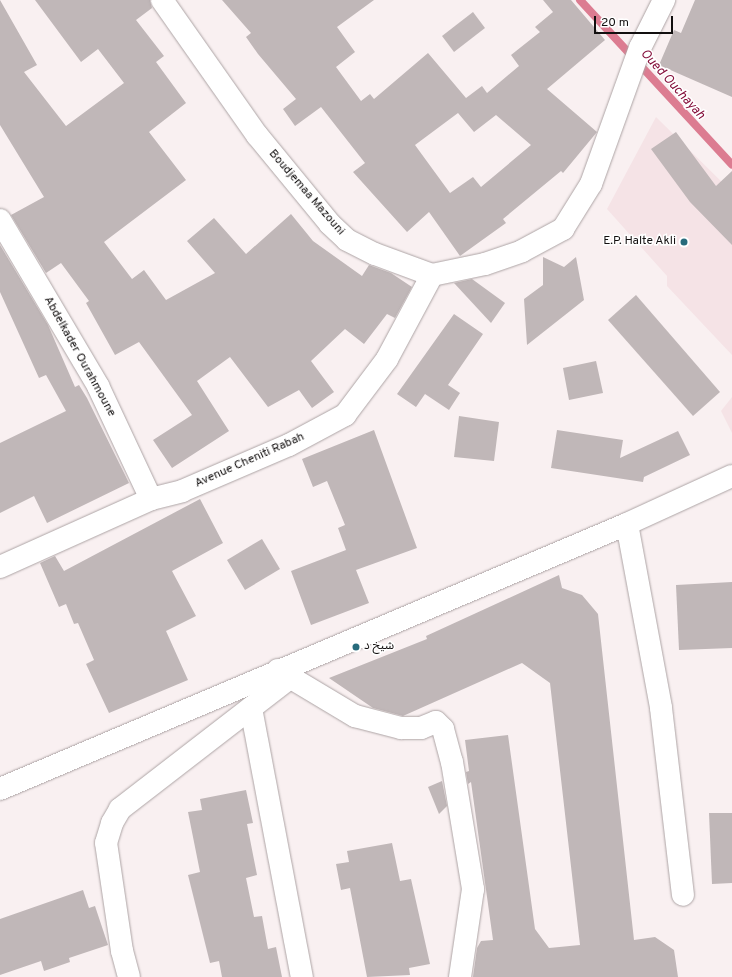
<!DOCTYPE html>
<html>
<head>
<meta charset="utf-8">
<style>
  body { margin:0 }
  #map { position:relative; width:732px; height:977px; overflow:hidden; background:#f9f0f1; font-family:Overpass,"Noto Sans Arabic",sans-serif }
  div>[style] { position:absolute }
  .built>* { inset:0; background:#f5e3e6 }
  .stream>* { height:8px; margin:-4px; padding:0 4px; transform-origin:4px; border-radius:4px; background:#dc7c91 }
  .building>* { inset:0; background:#c0b7b8 }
  .roads { filter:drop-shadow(0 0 1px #ada4a5) drop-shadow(0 0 1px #ada4a5) }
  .minor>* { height:22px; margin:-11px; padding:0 11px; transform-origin:11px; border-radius:11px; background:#fff }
  .dots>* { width:11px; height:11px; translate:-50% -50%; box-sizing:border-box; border:2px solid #fff; border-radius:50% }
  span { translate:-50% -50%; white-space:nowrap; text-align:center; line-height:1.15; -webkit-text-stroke:3px #fff; paint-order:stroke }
  .street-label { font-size:12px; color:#120f0f }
  .poi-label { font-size:12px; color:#120f0f }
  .right { translate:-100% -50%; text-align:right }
  .left { translate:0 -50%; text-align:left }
  .water-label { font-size:13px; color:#850f3b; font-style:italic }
  .scale { position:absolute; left:594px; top:16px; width:79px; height:18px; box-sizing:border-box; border:2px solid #120f0f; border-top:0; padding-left:5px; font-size:12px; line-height:14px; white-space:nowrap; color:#120f0f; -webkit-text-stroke:3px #fff; paint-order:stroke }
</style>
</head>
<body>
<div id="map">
  <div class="built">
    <i style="clip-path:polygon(656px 117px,732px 192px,732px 355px,667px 286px,667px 276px,607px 209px)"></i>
    <i style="clip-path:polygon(732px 397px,732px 433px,721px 411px)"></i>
  </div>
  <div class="stream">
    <i style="left:580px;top:0;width:224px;rotate:47.3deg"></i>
  </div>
  <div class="building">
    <i style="clip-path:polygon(0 0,37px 65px,24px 72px,66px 126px,124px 83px,98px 49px,81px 62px,35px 0,150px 0,152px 8px,136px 20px,164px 56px,156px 62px,186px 103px,149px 132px,186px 180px,104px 242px,132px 279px,144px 270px,166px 300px,215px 273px,187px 241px,214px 218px,246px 254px,291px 214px,313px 241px,362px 276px,369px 265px,391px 273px,412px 287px,395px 318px,387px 314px,364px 344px,345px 329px,311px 361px,334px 392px,312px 408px,299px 390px,268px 407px,230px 357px,197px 381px,229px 431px,172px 468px,153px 440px,192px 415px,139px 342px,115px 355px,86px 303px,89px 301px,61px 263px,46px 273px,11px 215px,44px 197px,0 125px)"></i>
    <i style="clip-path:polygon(evenodd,222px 0,374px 0,337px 27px,355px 52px,336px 67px,361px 101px,370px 94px,374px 99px,428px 53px,466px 98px,482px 86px,487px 93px,519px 66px,511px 55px,540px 32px,535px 27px,553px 12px,543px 0,571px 0,605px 40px,547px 89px,597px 132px,563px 173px,561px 171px,503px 219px,506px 223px,460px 256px,429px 212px,407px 232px,353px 172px,365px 163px,321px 107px,295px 126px,283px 109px,296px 99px,258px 54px,246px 37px,251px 33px,222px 0,458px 113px,474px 132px,496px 115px,531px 145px,481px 187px,473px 177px,450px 193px,415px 145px,458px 113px)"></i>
    <i style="clip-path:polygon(695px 0,732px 0,732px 97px,659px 65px,674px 30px,681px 33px)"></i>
    <i style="clip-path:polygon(473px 12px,485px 28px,454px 52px,442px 36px)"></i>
    <i style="clip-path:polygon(676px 132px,716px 186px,732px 171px,732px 245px,690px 202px,651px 149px)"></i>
    <i style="clip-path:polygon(0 245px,48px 325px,75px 387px,79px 385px,87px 398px,129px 483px,47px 523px,34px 496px,0 513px,0 443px,66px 411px,46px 375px,39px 378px,0 292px)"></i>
    <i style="clip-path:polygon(543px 257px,564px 267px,576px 257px,584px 300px,527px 345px,524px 299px,543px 285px)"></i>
    <i style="clip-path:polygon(472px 279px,505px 303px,491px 323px,454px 283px)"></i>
    <i style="clip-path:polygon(636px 295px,720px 392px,693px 416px,608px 320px)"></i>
    <i style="clip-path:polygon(454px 314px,483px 334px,448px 385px,460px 393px,449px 410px,425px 394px,416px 407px,397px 394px)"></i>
    <i style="clip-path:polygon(596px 361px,603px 393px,569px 400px,563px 368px)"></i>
    <i style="clip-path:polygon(459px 416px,499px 422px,494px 461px,454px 457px)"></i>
    <i style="clip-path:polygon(374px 430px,417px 548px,356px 570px,369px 603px,311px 625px,291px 571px,346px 550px,338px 528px,345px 525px,327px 481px,313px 487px,302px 459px)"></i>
    <i style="clip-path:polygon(557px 430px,623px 440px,620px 458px,678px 431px,690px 455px,644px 477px,643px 482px,551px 468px)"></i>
    <i style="clip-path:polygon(200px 499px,223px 543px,172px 571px,196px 616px,166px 631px,188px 680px,109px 713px,86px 664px,94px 660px,78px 623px,74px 624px,66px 604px,59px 607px,40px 563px,55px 556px,64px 571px)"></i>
    <i style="clip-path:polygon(262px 539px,280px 569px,245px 590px,227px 560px)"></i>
    <i style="clip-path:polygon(559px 575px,562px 588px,582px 595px,598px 614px,634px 940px,655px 937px,674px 950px,678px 977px,473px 977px,477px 948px,481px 941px,493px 940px,471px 782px,468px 784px,466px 772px,469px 771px,465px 740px,508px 735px,535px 929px,549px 948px,580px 945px,550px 683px,522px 663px,403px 716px,373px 708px,329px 678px,427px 639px,426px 636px)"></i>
    <i style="clip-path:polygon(732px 582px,732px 648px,679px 650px,676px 585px)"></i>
    <i style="clip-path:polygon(442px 781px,447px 806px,439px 814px,428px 787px)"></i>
    <i style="clip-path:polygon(246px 790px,253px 823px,247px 824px,257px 875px,246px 878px,254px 917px,262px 916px,268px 949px,276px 947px,282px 977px,222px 977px,219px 961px,210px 963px,188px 875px,200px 872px,188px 812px,202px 810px,200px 799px)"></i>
    <i style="clip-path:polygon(709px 813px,732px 813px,732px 883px,712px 884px)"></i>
    <i style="clip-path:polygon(392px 843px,400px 881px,411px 879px,430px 964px,409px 968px,410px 975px,367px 977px,350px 888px,341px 890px,336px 864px,349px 862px,347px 851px)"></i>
    <i style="clip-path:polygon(83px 890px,89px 908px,95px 906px,108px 945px,69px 958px,70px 962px,44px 971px,41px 961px,0 975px,0 919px)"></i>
  </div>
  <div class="roads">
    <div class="minor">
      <i style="left:162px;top:0;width:165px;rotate:54.9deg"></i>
      <i style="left:257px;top:135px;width:115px;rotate:50.6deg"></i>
      <i style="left:330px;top:224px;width:23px;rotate:43deg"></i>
      <i style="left:347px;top:240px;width:31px;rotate:27deg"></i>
      <i style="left:375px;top:254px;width:61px;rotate:20.2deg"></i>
      <i style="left:432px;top:275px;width:54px;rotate:-11.7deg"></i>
      <i style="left:485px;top:264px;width:39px;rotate:-19deg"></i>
      <i style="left:522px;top:251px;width:47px;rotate:-28.2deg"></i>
      <i style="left:563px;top:229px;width:53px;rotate:-58.1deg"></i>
      <i style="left:591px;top:184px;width:145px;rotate:-70.2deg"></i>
      <i style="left:640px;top:48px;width:54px;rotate:-63.4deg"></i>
      <i style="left:0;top:220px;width:193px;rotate:59.4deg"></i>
      <i style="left:98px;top:386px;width:125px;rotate:64.9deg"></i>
      <i style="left:627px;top:524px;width:187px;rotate:79.5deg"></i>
      <i style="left:661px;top:708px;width:188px;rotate:83.3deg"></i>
      <i style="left:0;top:567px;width:166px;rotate:-24.2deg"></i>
      <i style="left:151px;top:499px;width:32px;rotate:-14deg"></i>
      <i style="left:182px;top:491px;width:116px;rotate:-23.3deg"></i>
      <i style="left:289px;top:445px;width:64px;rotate:-28.2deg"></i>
      <i style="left:345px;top:415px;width:70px;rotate:-53.1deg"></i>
      <i style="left:387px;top:359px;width:95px;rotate:-61.8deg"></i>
      <i style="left:278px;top:670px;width:90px;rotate:30.9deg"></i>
      <i style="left:355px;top:716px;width:48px;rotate:14.6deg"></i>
      <i style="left:401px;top:728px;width:20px"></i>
      <i style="left:421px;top:728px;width:16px;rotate:-22deg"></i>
      <i style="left:436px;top:722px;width:10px;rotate:45deg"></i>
      <i style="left:443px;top:729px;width:34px;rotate:75deg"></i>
      <i style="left:452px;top:762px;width:129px;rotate:80.6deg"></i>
      <i style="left:473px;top:889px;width:89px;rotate:98.4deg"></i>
      <i style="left:251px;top:708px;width:274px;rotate:79.3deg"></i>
      <i style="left:0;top:789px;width:681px;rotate:-22.91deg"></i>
      <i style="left:627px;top:524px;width:115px;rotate:-24.6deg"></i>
      <i style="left:129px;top:977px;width:27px;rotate:-105deg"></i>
      <i style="left:122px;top:951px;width:109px;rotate:-98.4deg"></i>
      <i style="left:106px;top:843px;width:21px;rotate:-73deg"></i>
      <i style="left:112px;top:823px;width:16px;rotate:-60deg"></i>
      <i style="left:120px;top:809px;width:216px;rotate:-37.7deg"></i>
    </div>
  </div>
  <div class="dots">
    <i style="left:684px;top:242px;background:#276b7c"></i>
    <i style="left:356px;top:647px;background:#276b7c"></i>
  </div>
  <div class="street-label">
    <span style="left:306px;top:193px;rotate:49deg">Boudjemaa Mazouni</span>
    <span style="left:79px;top:357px;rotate:61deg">Abdelkader Ourahmoune</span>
    <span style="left:250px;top:461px;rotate:-24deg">Avenue Cheniti Rabah</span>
  </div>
  <div class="poi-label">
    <span class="right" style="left:676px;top:242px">E.P. Halte Akli</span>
    <span class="left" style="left:364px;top:647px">شيخ د</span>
  </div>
  <div class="water-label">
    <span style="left:672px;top:85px;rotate:48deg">Oued Ouchayah</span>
  </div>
  <div class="scale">20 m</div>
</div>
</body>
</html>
